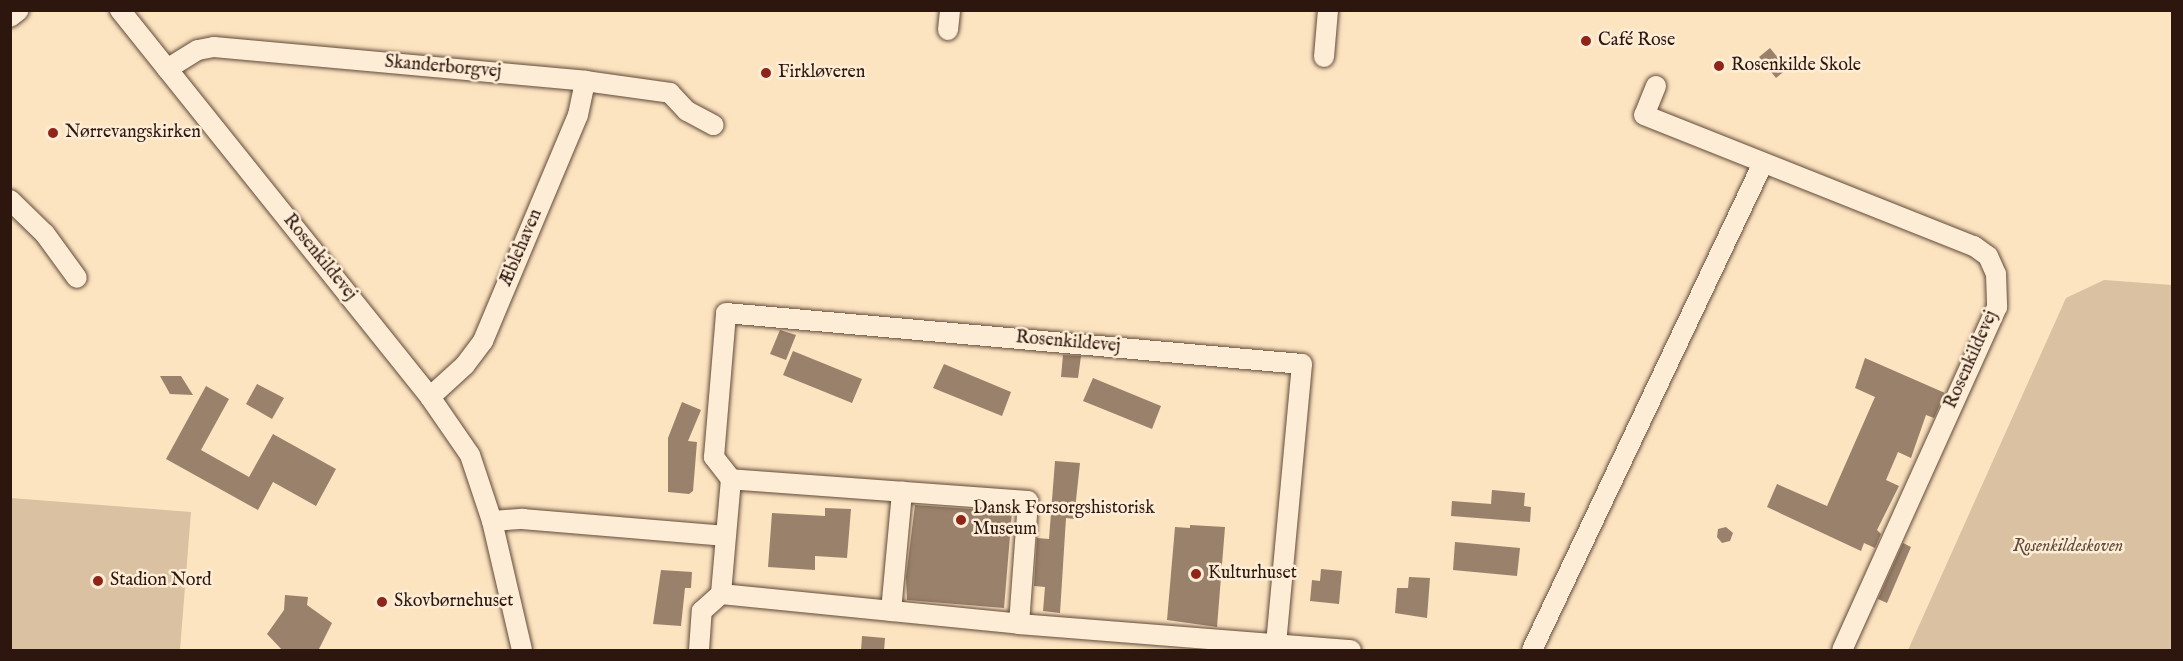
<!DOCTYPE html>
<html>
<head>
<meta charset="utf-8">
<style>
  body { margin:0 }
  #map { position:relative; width:2183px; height:661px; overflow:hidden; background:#fde4c0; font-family:"IM FELL English",serif }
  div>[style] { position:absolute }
  .green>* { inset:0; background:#d9c1a2 }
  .building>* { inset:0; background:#99816b }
  .roads { filter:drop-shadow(0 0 2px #604a3a) drop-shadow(0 0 2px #604a3a) }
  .minor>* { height:20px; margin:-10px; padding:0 10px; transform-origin:10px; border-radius:10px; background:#feedd6 }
  .dots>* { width:16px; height:16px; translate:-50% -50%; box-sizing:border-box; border:3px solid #feedd6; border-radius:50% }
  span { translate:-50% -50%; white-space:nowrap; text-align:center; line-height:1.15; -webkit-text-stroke:5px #feedd6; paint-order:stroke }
  .poi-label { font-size:18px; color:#2c160e }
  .left { translate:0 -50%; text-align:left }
  .street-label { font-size:18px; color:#2c160e }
  .park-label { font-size:18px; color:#60493a; font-style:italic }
  .frame { position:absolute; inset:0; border:12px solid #2c160e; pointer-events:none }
</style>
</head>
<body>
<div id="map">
  <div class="green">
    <i style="clip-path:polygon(2104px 280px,2172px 285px,2172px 650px,1908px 650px,2066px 298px)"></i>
    <i style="clip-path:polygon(11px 498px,191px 512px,180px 650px,11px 650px)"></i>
  </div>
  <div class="building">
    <i style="clip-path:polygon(1770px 48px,1787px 69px,1776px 78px,1759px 57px)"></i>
    <i style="clip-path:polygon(780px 330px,796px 335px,786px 360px,770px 354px)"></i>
    <i style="clip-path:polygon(793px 351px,862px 379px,852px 403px,783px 375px)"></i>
    <i style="clip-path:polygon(1063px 355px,1081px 356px,1078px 378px,1061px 377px)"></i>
    <i style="clip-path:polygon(1865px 358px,1945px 393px,1934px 418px,1926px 415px,1911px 458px,1898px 452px,1886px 480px,1899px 486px,1877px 530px,1881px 534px,1875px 548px,1864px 543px,1861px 551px,1767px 507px,1777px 484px,1827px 506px,1875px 397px,1855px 388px)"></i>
    <i style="clip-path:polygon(944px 364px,1011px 392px,1002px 416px,933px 388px)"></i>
    <i style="clip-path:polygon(160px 376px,181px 376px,193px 395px,170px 394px)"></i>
    <i style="clip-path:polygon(1093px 378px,1161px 406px,1152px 429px,1083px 401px)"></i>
    <i style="clip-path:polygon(257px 384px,284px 398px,272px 419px,246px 404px)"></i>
    <i style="clip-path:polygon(206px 386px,229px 399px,201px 450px,249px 477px,273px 434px,336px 469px,316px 506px,273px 482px,258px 510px,166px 459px)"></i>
    <i style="clip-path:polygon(682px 402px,701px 410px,688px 441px,697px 442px,693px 491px,689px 494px,668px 492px,668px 438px)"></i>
    <i style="clip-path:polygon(1055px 461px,1080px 463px,1074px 519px,1066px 518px,1060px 613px,1043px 611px,1045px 587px,1034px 586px,1037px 538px,1049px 539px)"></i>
    <i style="clip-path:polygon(1492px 490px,1525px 493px,1524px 506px,1531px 507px,1530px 522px,1451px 516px,1452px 501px,1491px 504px)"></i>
    <i style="clip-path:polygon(915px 505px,1012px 512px,1004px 608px,907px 600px,906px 577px)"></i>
    <i style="clip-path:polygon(825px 508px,851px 509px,847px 558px,815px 556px,815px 570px,768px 567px,772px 513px,825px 516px)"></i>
    <i style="clip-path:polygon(1190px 525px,1225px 527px,1217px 627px,1167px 620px,1175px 527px,1190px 528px)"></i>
    <i style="clip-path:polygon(1726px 527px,1733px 533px,1730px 541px,1722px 543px,1717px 537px,1718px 529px)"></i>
    <i style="clip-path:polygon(1455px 542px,1520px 548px,1517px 576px,1453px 570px)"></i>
    <i style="clip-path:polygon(1903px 543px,1911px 547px,1887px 603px,1878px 599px)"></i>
    <i style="clip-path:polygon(1321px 569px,1342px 571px,1339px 604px,1310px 601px,1312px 580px,1320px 581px)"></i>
    <i style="clip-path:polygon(661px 570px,692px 572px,691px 588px,685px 588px,681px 626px,653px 624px)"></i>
    <i style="clip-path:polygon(1409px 577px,1430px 578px,1427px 618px,1395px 613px,1397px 588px,1408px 588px)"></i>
    <i style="clip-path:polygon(285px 595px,308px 597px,307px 605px,332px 623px,318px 651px,283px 651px,267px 634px,284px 610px)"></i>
    <i style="clip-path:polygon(862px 636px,885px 638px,884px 651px,861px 651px)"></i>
  </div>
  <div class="roads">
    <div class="minor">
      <i style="left:120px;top:10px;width:496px;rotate:51.3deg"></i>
      <i style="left:430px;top:397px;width:70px;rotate:55.4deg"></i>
      <i style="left:470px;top:455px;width:70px;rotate:71.6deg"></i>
      <i style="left:492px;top:521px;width:132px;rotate:76.9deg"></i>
      <i style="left:10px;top:17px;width:11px;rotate:-38deg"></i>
      <i style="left:948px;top:30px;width:20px;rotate:-84deg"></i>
      <i style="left:1324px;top:57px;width:47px;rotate:-85.1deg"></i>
      <i style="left:167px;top:69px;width:36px;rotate:-32deg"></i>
      <i style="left:198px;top:50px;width:16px;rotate:-11deg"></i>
      <i style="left:214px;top:47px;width:373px;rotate:5.2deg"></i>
      <i style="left:585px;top:81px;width:86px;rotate:8deg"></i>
      <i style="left:670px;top:93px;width:25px;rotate:47deg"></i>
      <i style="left:687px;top:111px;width:30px;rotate:28deg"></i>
      <i style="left:1656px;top:86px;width:31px;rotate:112deg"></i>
      <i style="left:1644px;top:115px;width:355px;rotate:21.7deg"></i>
      <i style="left:1974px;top:246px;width:17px;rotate:36deg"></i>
      <i style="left:1988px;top:256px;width:20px;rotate:66deg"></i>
      <i style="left:1996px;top:274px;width:33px;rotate:88deg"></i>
      <i style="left:1997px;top:307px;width:376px;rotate:114.3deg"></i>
      <i style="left:10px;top:200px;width:49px;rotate:44.2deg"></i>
      <i style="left:45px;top:234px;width:54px;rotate:54deg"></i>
      <i style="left:430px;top:397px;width:47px;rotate:-42.4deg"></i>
      <i style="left:465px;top:365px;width:30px;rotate:-53deg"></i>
      <i style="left:483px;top:341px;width:245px;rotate:-67.2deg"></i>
      <i style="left:578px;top:115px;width:35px;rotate:-78deg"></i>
      <i style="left:731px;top:479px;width:28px;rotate:-128deg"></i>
      <i style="left:714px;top:457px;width:144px;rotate:-85.2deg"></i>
      <i style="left:726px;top:313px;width:578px;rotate:5.06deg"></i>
      <i style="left:1302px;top:364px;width:281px;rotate:95.3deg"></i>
      <i style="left:492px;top:521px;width:31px;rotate:-4deg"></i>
      <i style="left:523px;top:519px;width:203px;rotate:4.8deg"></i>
      <i style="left:891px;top:611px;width:120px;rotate:-84.7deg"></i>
      <i style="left:1019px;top:624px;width:123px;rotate:-85.8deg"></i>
      <i style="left:1028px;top:501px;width:298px;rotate:-175.8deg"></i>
      <i style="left:731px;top:479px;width:115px;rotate:95deg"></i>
      <i style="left:721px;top:594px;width:300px;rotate:5.7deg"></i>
      <i style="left:1019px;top:624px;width:333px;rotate:4.5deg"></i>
      <i style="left:699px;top:650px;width:39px;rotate:-86deg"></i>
      <i style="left:702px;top:611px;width:25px;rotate:-42deg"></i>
      <i style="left:1532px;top:650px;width:539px;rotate:-64.62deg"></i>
    </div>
  </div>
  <div class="dots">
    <i style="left:1586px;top:41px;background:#8f2418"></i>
    <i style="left:1719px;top:66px;background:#8f2418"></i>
    <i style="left:766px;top:73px;background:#8f2418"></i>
    <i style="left:53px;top:133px;background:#8f2418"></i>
    <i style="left:961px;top:520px;background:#8f2418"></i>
    <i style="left:1196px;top:574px;background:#8f2418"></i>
    <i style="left:98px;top:581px;background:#8f2418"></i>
    <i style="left:382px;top:602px;background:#8f2418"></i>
  </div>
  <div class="poi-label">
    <span class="left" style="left:1598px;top:41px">Café Rose</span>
    <span class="left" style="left:1731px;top:66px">Rosenkilde Skole</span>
    <span class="left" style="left:778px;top:73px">Firkløveren</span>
    <span class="left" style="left:65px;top:133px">Nørrevangskirken</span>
    <span class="left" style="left:973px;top:520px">Dansk Forsorgshistorisk<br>Museum</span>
    <span class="left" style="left:1208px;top:574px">Kulturhuset</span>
    <span class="left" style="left:110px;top:581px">Stadion Nord</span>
    <span class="left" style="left:394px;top:602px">Skovbørnehuset</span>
  </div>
  <div class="street-label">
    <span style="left:443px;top:68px;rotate:5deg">Skanderborgvej</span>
    <span style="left:522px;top:248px;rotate:-67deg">Æblehaven</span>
    <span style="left:319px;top:258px;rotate:51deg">Rosenkildevej</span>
    <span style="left:1068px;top:343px;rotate:5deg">Rosenkildevej</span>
    <span style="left:1972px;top:360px;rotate:-66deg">Rosenkildevej</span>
  </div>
  <div class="park-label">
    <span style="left:2068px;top:547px">Rosenkildeskoven</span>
  </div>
  <div class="frame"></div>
</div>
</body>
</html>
